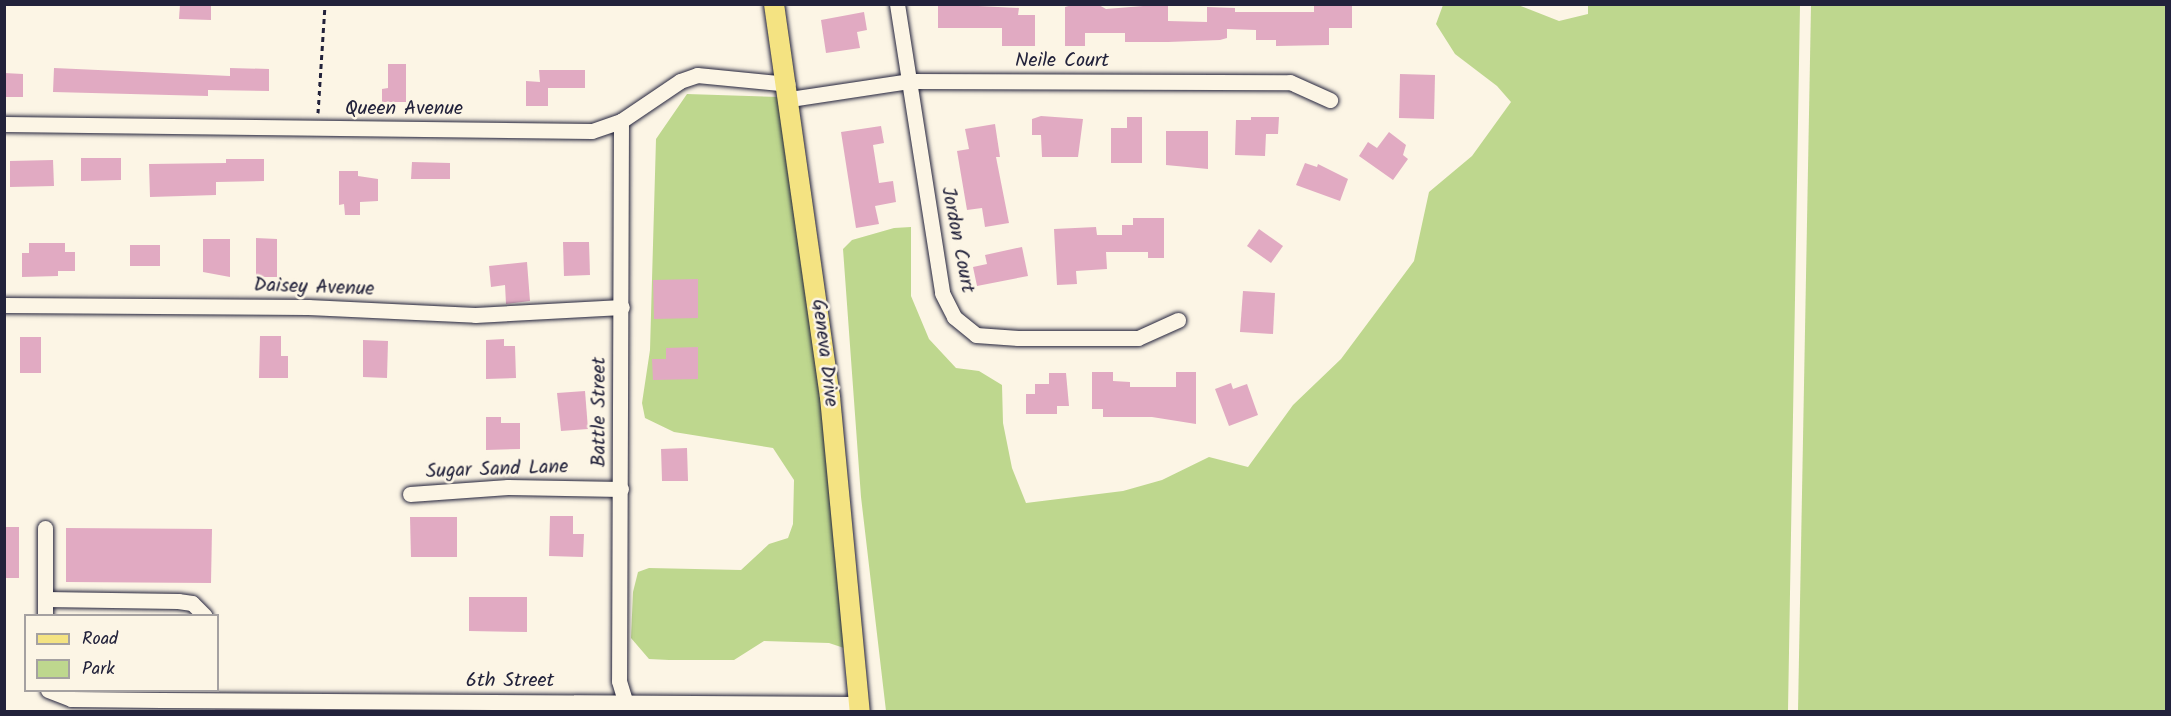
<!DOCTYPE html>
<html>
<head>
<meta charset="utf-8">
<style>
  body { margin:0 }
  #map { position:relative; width:2171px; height:716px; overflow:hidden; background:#fcf5e5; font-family:Kalam,sans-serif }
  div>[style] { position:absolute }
  .built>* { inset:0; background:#f4deda }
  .green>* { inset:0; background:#bed78e }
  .building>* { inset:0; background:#e1aac2 }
  .path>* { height:3px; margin-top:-1.5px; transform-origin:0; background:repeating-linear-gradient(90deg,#22223b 0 4.5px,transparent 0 9px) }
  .roads { filter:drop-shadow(0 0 2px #22223b) drop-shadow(0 0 2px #22223b) }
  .minor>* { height:15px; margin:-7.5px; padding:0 7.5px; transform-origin:7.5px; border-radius:7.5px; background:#fcf5e5 }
  .major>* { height:20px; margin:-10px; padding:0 10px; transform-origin:10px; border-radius:10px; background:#f4e382 }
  span { translate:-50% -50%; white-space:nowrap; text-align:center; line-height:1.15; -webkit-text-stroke:5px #fcf5e5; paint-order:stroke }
  .street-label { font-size:20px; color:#22223b }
  .frame { position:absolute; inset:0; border:6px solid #22223b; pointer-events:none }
  .legend { position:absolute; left:24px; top:614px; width:195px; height:78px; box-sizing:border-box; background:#fcf5e5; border:2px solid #a5a1a1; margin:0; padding:8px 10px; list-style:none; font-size:18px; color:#22223b }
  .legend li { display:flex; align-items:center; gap:12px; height:30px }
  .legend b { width:30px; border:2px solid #a5a1a1 }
</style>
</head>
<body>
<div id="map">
  <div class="built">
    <i style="clip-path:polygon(215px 709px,619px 710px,620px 711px,215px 712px)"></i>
  </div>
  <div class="green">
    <i style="clip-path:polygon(1443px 5px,1518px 5px,1559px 21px,1588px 14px,1588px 5px,1800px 5px,1788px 711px,886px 711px,861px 497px,843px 249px,852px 240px,894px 228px,911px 227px,911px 296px,929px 339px,956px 368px,979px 371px,1002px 385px,1003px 423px,1012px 468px,1026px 503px,1123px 491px,1162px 480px,1209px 457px,1248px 467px,1293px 405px,1341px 359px,1414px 261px,1429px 192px,1472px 156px,1511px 102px,1497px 86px,1455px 54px,1436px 24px)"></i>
    <i style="clip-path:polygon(1811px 5px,2166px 5px,2166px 711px,1798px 711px)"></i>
    <i style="clip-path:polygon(687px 94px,780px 97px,821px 398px,844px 648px,829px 643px,764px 641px,734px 660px,669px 660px,649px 659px,631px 638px,633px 592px,638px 572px,649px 568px,741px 570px,769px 544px,788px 538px,793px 524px,794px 480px,773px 448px,674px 432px,645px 418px,642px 403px,650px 350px,656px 139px)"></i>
  </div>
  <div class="building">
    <i style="clip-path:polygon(180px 4px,211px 4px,211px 20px,179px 19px)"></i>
    <i style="clip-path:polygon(938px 4px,1019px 8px,1018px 15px,1035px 15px,1035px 46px,1002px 46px,1002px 28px,938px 28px)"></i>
    <i style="clip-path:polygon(1076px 4px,1097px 4px,1106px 9px,1168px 4px,1168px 21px,1207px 22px,1207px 7px,1235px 8px,1235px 12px,1314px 12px,1314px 4px,1352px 4px,1352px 28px,1329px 28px,1329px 45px,1276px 46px,1276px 40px,1256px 40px,1256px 30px,1227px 29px,1227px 38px,1220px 40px,1168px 42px,1125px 42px,1125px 33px,1085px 33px,1085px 46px,1065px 46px,1065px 7px)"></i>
    <i style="clip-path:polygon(864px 12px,867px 30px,857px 32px,860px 48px,826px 53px,821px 20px)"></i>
    <i style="clip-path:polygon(388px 64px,406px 64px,406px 102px,382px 102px,382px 89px,388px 88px)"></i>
    <i style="clip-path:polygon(54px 68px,230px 76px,230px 68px,269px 69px,269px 91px,208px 90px,208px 96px,53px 92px)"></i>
    <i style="clip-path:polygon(539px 70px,585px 70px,585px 88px,548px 88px,548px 106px,526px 106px,526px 81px,540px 82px)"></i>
    <i style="clip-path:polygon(4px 73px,23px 74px,23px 97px,4px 97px)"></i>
    <i style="clip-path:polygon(1400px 74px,1435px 75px,1434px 119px,1399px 118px)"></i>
    <i style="clip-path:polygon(1041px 116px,1083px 119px,1078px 157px,1042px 157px,1041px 135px,1032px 135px,1032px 119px)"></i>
    <i style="clip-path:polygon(1127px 117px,1142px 117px,1142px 163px,1111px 163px,1111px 128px,1127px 128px)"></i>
    <i style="clip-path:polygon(1251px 117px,1279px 117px,1278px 134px,1266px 134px,1265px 156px,1235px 155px,1236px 120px,1251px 120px)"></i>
    <i style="clip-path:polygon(995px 124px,1000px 157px,996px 157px,1009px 223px,985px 227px,982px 208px,967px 210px,957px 151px,969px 149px,965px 129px)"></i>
    <i style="clip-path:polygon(881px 126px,884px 143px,873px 145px,879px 183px,893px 181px,896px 202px,875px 206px,879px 224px,856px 228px,841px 132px)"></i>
    <i style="clip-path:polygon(1166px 131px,1208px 131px,1208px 169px,1166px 165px)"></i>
    <i style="clip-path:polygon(1389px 132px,1406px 145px,1403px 155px,1408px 159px,1393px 180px,1359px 156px,1368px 142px,1377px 148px)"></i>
    <i style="clip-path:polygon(81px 158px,121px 158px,121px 180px,81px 181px)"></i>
    <i style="clip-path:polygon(226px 159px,264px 159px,264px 181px,216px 182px,216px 195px,150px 197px,149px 164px,226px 163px)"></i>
    <i style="clip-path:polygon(53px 160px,54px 186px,10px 187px,10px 161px)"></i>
    <i style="clip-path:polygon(412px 162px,450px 163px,450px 179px,411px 179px)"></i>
    <i style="clip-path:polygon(1305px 163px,1317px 167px,1318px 164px,1348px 179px,1340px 201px,1296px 185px)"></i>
    <i style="clip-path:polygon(339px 171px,358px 171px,358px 176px,378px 179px,378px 201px,360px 202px,360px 215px,345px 215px,344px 204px,339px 205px)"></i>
    <i style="clip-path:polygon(1133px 218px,1164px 218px,1164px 258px,1148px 258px,1148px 252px,1106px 252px,1107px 269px,1076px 271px,1077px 284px,1057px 285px,1054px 229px,1096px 227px,1097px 235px,1122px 235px,1122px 225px,1133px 225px)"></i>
    <i style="clip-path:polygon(1259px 229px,1283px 246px,1271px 263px,1247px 246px)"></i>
    <i style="clip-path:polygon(256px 238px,277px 239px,277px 277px,256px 277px)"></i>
    <i style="clip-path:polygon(203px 239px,230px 239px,230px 277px,203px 272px)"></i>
    <i style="clip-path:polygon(563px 242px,589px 242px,590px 275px,564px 276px)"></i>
    <i style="clip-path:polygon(29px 243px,65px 243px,65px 252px,75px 252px,75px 271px,58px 271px,58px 276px,22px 277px,22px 253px,29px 253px)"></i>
    <i style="clip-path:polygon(130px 245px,160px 245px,160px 266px,130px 266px)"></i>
    <i style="clip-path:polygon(1022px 247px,1028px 276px,977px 286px,973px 267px,987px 264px,985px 255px)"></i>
    <i style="clip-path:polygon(527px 262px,530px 301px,506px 304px,505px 285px,491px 287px,489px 266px)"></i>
    <i style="clip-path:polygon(698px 279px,698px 318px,654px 319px,653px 280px)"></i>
    <i style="clip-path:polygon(1243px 291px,1275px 293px,1273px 334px,1240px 332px)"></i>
    <i style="clip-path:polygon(260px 336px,281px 336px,281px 356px,288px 356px,288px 378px,259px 378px)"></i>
    <i style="clip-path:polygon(20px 337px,41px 337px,41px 373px,20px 373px)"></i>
    <i style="clip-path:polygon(504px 339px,504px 346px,515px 346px,516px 378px,486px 379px,486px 340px)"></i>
    <i style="clip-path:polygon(363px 340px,388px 341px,387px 378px,363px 377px)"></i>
    <i style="clip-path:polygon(698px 347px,698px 379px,653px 380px,652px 359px,666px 359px,666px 348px)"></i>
    <i style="clip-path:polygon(1092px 372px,1113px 372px,1113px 381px,1130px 382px,1130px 387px,1176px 387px,1176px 372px,1196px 372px,1196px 424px,1152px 417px,1103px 417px,1103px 409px,1092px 409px)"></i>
    <i style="clip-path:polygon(1049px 373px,1066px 373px,1069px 406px,1057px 406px,1057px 414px,1026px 414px,1026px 394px,1035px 394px,1035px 384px,1049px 384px)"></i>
    <i style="clip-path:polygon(1231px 383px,1233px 389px,1247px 384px,1258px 415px,1229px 426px,1215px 389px)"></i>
    <i style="clip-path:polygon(585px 391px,588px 429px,561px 431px,557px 393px)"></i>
    <i style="clip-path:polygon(486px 417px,501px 417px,501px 423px,520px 423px,520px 449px,486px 450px)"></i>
    <i style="clip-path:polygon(687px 448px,688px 481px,662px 481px,661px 449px)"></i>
    <i style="clip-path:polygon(550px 516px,573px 516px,573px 534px,584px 534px,583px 557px,549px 556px)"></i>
    <i style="clip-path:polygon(410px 517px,457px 517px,457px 557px,411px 557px)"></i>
    <i style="clip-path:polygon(4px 527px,19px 527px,19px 578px,4px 578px)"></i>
    <i style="clip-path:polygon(66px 528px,212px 529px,211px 583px,66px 582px)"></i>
    <i style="clip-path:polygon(469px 597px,527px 597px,527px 632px,469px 631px)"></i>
  </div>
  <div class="path">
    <i style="left:318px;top:113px;width:109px;rotate:-86.3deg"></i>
  </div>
  <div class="roads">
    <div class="minor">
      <i style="left:897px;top:4px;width:292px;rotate:81.1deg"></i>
      <i style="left:942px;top:293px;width:27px;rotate:63deg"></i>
      <i style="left:954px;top:317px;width:28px;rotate:39deg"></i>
      <i style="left:976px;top:335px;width:42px;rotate:4.1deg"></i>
      <i style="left:1018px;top:338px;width:120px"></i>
      <i style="left:1138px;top:338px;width:44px;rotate:-24.2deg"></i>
      <i style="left:790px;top:99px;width:120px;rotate:-8.6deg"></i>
      <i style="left:909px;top:81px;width:381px;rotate:0.2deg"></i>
      <i style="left:1290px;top:82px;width:44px;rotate:24.2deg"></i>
      <i style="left:621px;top:121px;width:560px;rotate:90.2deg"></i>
      <i style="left:619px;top:681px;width:30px;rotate:73deg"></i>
      <i style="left:4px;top:124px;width:588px;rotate:0.68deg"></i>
      <i style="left:592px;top:131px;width:31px;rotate:-19deg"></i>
      <i style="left:621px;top:121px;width:71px;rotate:-34.1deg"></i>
      <i style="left:680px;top:81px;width:18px;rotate:-19deg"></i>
      <i style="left:697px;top:75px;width:91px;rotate:5.6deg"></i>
      <i style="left:4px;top:305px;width:304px;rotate:0.4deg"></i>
      <i style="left:308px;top:307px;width:167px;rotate:2.7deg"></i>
      <i style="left:475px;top:315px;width:147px;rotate:-3.1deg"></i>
      <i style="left:410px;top:494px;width:98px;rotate:-4.1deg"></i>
      <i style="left:508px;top:487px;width:113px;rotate:1deg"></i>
      <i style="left:45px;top:528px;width:71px;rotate:90deg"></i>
      <i style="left:45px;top:616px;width:17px;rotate:-90deg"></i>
      <i style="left:45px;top:599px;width:133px;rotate:0.9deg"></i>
      <i style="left:178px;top:601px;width:14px;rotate:8deg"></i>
      <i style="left:192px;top:603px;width:18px;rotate:45deg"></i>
      <i style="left:48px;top:690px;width:25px;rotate:21deg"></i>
      <i style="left:71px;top:699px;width:90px;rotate:0.6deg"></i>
      <i style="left:161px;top:700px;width:697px;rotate:0.33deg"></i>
    </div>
    <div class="major">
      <i style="left:774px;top:4px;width:397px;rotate:81.9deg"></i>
      <i style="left:830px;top:397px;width:316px;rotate:84.6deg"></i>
    </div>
  </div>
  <div class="street-label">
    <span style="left:1062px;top:61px">Neile Court</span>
    <span style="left:404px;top:109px">Queen Avenue</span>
    <span style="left:957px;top:240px;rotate:79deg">Jordon Court</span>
    <span style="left:314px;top:288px;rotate:2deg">Daisey Avenue</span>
    <span style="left:824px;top:353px;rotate:83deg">Geneva Drive</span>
    <span style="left:600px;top:412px;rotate:-90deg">Battle Street</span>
    <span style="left:497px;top:470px;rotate:-2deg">Sugar Sand Lane</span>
    <span style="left:510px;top:681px">6th Street</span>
  </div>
  <div class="frame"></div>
  <ul class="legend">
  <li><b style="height:8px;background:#f4e382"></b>Road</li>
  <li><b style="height:16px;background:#bed78e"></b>Park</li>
  </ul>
</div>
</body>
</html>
